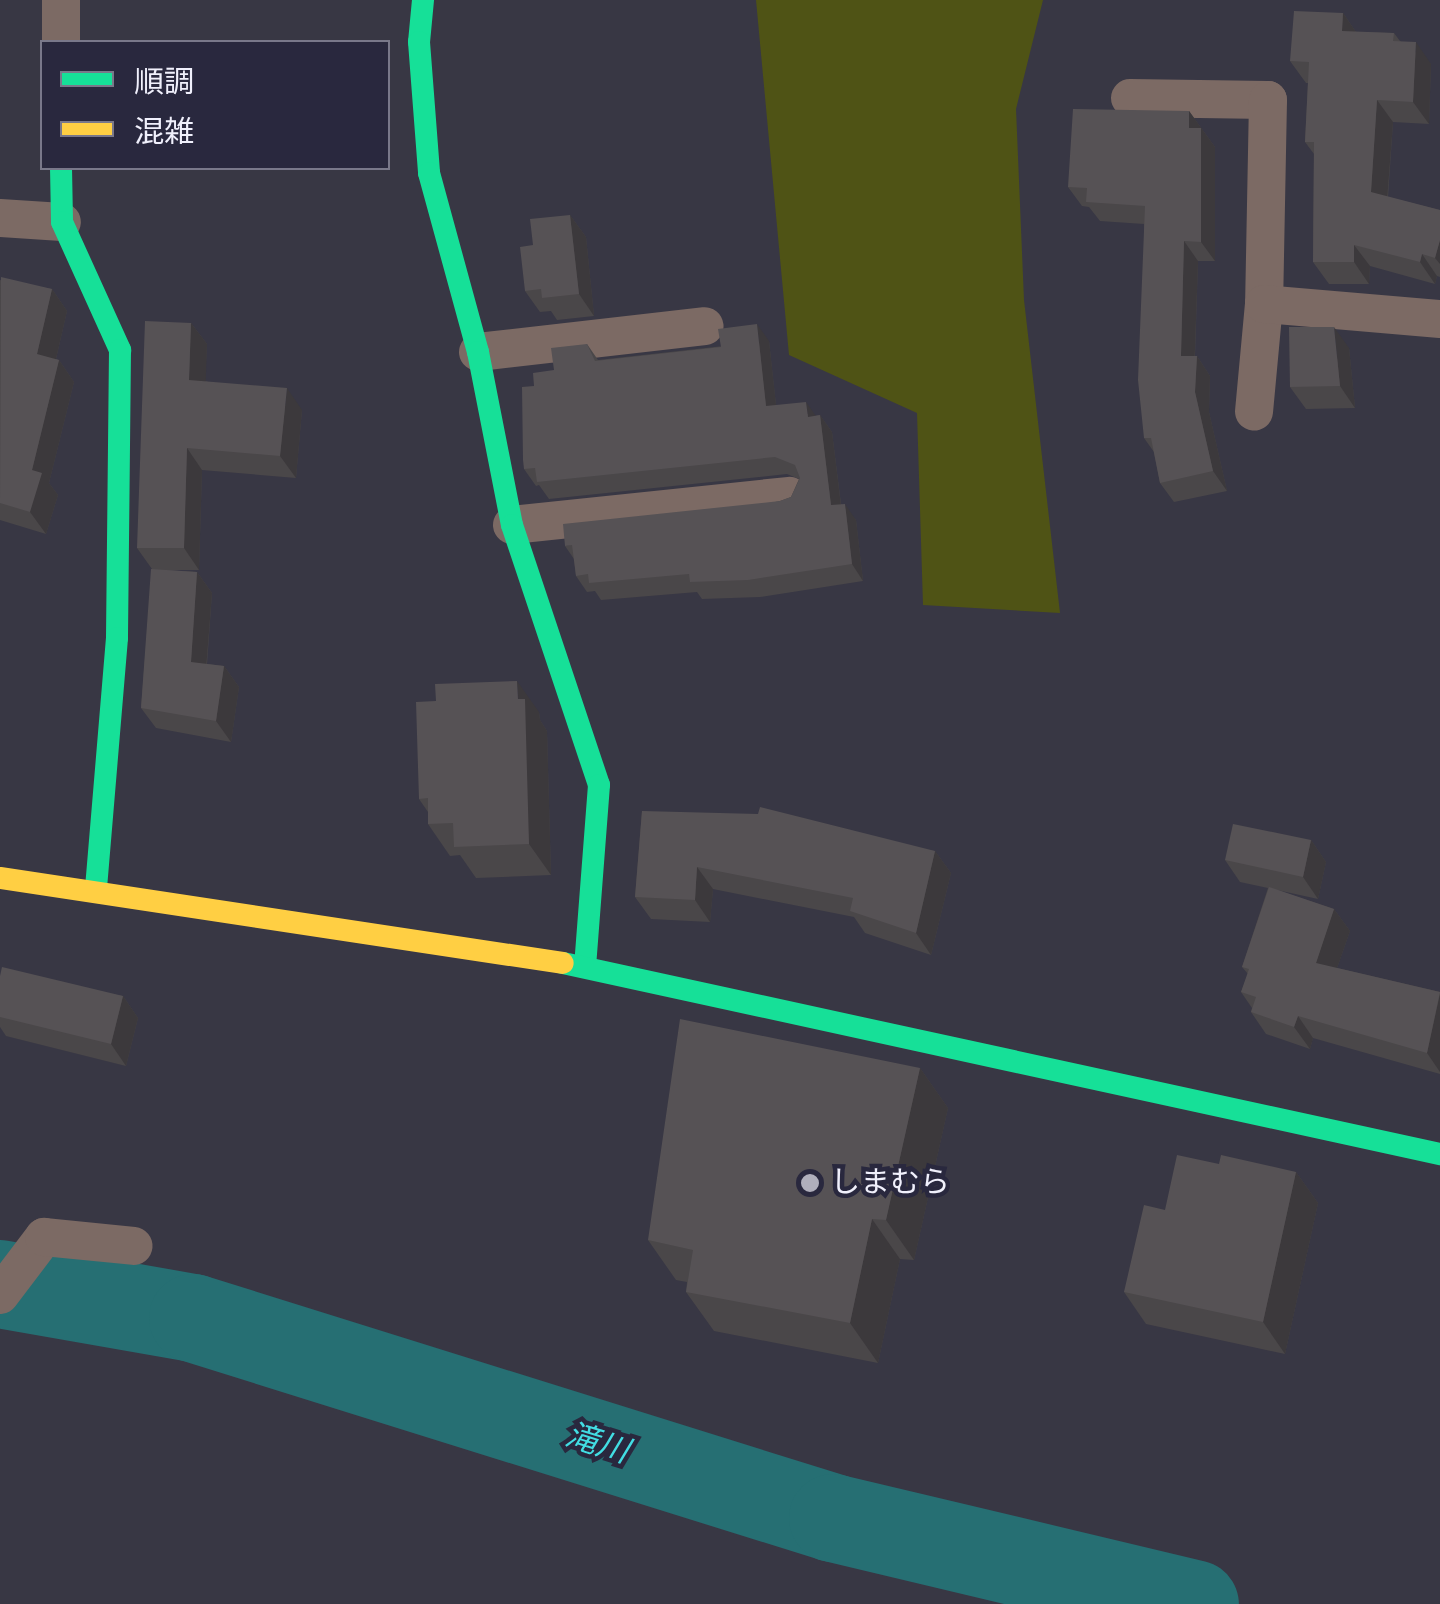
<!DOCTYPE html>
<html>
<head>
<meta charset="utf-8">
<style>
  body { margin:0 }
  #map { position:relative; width:1440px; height:1604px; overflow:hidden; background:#383744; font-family:"Alegreya Sans","Noto Sans JP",sans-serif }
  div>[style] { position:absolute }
  .green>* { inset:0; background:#4f5315 }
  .river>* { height:88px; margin:-44px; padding:0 44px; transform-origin:44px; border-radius:44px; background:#266f73 }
  .street>* { height:38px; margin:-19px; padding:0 19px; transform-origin:19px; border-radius:19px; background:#7c6a64 }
  .fast>* { height:22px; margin:-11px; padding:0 11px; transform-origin:11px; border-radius:11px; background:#16e098 }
  .slow>* { height:22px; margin:-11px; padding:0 11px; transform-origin:11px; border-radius:11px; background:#ffcf43 }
  .wall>* { inset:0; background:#4a4749 }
  .shaded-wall>* { inset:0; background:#3c393c }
  .building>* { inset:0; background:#565255 }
  .dots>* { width:28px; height:28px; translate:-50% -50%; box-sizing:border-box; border:5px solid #29283e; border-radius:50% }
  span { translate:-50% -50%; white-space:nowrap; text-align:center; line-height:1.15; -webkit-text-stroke:9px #29283e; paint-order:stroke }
  .poi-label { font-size:30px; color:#f0f0fc }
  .left { translate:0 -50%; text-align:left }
  .water-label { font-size:32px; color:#42dde3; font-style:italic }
  .legend { position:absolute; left:40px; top:40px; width:350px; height:130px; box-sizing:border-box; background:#29283e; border:2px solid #79788a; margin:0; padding:12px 18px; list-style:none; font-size:30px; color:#f0f0fc }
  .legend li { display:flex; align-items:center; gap:20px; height:50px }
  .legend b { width:50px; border:2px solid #79788a }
</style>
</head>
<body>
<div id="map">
  <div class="green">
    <i style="clip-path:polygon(756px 0,1043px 0,1016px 109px,1024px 300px,1060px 613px,923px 605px,917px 413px,789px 355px)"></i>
  </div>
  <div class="river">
    <i style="left:0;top:1284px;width:196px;rotate:10deg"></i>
    <i style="left:193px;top:1318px;width:671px;rotate:17.35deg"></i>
    <i style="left:833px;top:1518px;width:372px;rotate:13.4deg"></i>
  </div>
  <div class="street">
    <i style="left:61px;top:0;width:42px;rotate:90deg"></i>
    <i style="left:1130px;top:98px;width:138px;rotate:0.8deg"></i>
    <i style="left:1268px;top:100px;width:204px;rotate:91.1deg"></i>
    <i style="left:1264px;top:304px;width:108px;rotate:95.3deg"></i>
    <i style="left:0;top:218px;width:62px;rotate:3.7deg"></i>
    <i style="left:1264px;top:304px;width:177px;rotate:4.9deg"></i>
    <i style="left:478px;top:352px;width:228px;rotate:-6.5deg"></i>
    <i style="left:512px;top:525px;width:279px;rotate:-6deg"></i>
    <i style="left:0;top:1295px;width:73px;rotate:-52.8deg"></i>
    <i style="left:44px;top:1237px;width:90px;rotate:5.7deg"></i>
  </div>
  <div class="fast">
    <i style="left:423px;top:0;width:42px;rotate:95.4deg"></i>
    <i style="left:419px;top:42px;width:131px;rotate:85.6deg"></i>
    <i style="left:429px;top:173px;width:186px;rotate:74.7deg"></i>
    <i style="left:478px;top:352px;width:176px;rotate:78.9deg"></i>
    <i style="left:512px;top:525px;width:274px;rotate:71.5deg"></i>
    <i style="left:599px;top:785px;width:182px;rotate:94.4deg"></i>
    <i style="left:61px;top:168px;width:54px;rotate:88.9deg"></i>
    <i style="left:62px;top:222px;width:141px;rotate:65.6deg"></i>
    <i style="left:120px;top:350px;width:288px;rotate:90.6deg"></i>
    <i style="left:117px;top:638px;width:253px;rotate:94.8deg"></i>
    <i style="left:563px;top:963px;width:898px;rotate:12.29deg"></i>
  </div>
  <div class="slow">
    <i style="left:0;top:878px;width:569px;rotate:8.59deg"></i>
  </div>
  <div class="wall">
    <i style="clip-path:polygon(1343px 13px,1356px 32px,1394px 33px,1400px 41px,1431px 64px,1429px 124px,1393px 122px,1388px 197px,1440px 210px,1440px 277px,1437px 276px,1435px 284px,1370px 266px,1369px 284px,1329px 284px,1313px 262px,1314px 154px,1305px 142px,1308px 83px,1306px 83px,1290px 61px)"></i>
    <i style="clip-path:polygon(1189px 111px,1215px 147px,1215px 261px,1198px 261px,1195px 356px,1197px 356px,1210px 376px,1209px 412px,1227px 491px,1174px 502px,1160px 483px,1154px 452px,1144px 438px,1144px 224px,1100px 221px,1089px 207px,1082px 206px,1068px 187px)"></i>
    <i style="clip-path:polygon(570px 215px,586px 237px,594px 316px,557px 320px,551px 311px,540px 312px,525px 291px,533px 245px)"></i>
    <i style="clip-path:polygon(0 280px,52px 289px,67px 311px,56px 359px,59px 360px,74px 382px,49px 483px,58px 495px,46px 534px,0 520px)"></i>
    <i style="clip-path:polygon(191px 323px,207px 344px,205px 381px,302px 410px,296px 478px,202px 470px,199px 570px,168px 570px,197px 572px,212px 593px,207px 664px,224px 666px,239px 687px,231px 742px,156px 728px,141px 708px,152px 569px,137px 548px)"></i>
    <i style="clip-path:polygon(769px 341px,776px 405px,815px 416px,820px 415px,832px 432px,841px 504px,856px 520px,863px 581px,760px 597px,702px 599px,697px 592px,601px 600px,595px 591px,587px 592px,576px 576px,574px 559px,565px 546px,780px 501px,791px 497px,799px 479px,787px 474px,549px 499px,539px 485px,536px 486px,524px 469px,534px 386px,587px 344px,598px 360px)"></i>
    <i style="clip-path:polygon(1349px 348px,1355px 408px,1306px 409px,1290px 387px)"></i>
    <i style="clip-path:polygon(539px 712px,540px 720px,547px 731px,551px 875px,476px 878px,460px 855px,450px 856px,428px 824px,428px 812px,419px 799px)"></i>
    <i style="clip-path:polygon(642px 811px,935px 851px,951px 873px,931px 955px,865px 933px,854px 917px,713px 889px,710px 922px,651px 919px,635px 897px)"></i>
    <i style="clip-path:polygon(1311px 840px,1326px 862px,1318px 899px,1277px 890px,1334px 909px,1350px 931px,1337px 968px,1440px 992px,1440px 1074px,1313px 1038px,1310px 1049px,1266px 1034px,1251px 1012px,1252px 1008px,1241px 992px,1248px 974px,1242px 967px,1268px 888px,1240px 882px,1225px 860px)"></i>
    <i style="clip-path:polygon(0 976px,123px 996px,138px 1018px,126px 1066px,6px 1036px,0 1027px)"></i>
    <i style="clip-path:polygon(920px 1068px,948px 1108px,914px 1260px,900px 1259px,878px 1363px,714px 1331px,686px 1292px,687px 1282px,676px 1280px,648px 1240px)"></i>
    <i style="clip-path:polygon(1219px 1164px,1296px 1172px,1318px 1203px,1285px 1354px,1146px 1324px,1124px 1292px,1165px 1210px)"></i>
  </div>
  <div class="shaded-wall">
    <i style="clip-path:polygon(1343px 13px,1358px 35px,1342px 31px)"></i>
    <i style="clip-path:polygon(1416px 42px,1431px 64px,1429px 124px,1413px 102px)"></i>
    <i style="clip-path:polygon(1377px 100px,1393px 122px,1386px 214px,1371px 192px)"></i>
    <i style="clip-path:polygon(1189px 111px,1215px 147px,1215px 261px,1201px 242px,1189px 128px)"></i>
    <i style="clip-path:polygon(570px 215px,586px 237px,594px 316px,579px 294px)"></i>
    <i style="clip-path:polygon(1440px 240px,1440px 264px,1435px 258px)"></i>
    <i style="clip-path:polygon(1184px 241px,1198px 261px,1194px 375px,1181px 356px)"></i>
    <i style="clip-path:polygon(1354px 245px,1370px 266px,1369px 284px,1354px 262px)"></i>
    <i style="clip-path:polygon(1422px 254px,1437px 276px,1435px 284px,1420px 262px)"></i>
    <i style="clip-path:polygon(52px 289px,67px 311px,52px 376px,37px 354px)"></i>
    <i style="clip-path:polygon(191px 323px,207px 344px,205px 402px,189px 380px)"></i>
    <i style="clip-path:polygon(757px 324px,769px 341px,778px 423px,766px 406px)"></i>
    <i style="clip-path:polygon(1334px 327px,1349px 348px,1355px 408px,1340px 386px)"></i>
    <i style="clip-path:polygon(1197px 356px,1210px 376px,1209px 412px,1227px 491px,1213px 471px,1195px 392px)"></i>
    <i style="clip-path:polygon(59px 360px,74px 382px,49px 483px,58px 495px,46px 534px,30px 512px,32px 470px)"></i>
    <i style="clip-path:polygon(287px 388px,302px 410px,296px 478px,280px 456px)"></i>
    <i style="clip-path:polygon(806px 402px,818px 419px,808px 417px)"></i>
    <i style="clip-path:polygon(820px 415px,832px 432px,843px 522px,831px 505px)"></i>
    <i style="clip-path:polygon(187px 448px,202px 470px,199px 570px,184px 548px)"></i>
    <i style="clip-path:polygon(845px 504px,856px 520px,863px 581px,852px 564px)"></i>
    <i style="clip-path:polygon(197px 572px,212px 593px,205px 682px,191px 662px)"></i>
    <i style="clip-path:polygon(224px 666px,239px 687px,231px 742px,216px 721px)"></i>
    <i style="clip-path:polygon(517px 681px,539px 712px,540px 720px,547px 731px,551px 875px,529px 844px)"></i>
    <i style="clip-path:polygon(1311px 840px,1326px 862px,1318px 899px,1303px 877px)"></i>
    <i style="clip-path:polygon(935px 851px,951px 873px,931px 955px,916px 933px)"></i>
    <i style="clip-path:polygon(697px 867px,713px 889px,710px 922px,695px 900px)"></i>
    <i style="clip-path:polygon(1334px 909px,1350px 931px,1331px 985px,1316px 963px)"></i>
    <i style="clip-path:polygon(1440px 994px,1440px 1072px,1427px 1053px)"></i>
    <i style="clip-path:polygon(123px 996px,138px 1018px,126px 1066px,111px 1044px)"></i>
    <i style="clip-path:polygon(1298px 1016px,1313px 1038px,1310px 1049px,1294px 1027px)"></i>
    <i style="clip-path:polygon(920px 1068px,948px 1108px,914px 1260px,886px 1220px)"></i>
    <i style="clip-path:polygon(1296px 1172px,1318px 1203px,1285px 1354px,1263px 1322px)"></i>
    <i style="clip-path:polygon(872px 1219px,900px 1259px,878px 1363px,850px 1323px)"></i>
  </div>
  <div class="building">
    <i style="clip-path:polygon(1294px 11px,1343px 13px,1342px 31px,1394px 33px,1393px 41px,1416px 42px,1413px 102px,1377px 100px,1371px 192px,1440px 210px,1440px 240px,1435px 258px,1422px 254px,1420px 262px,1354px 245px,1354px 262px,1313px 262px,1314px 142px,1305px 142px,1309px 62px,1290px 61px)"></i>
    <i style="clip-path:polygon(1073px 109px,1189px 111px,1189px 128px,1201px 128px,1201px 242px,1184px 241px,1181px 356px,1197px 356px,1195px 392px,1213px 471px,1160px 483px,1151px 438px,1144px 438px,1138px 380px,1145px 206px,1086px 202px,1087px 188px,1068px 187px)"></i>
    <i style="clip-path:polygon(570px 215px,579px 294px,542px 298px,541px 289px,525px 291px,520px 247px,533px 245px,530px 219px)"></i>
    <i style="clip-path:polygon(1px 277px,52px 289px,37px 354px,59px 360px,32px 470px,42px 473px,30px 512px,0 503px)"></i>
    <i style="clip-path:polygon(145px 321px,191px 323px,189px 380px,287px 388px,280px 456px,187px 448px,184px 548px,137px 548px)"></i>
    <i style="clip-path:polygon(757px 324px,766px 406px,806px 402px,808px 417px,820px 415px,831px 505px,845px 504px,852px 564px,748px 580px,690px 582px,689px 574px,589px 583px,588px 574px,576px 576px,572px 545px,565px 546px,563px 524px,780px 501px,791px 497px,800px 478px,795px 465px,775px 457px,537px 482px,535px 468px,524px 469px,523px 460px,522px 387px,534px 386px,533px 373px,554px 370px,551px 348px,587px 344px,595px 361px,721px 347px,718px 329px)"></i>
    <i style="clip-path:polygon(1289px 327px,1334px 327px,1340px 386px,1290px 387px)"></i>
    <i style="clip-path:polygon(151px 569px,197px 572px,191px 662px,224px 666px,216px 721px,141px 708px)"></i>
    <i style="clip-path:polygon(517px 681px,518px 699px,525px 699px,529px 844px,454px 847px,453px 823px,428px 824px,428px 798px,419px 799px,416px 702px,436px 701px,435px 684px)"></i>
    <i style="clip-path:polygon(760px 807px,935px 851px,916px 933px,850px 911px,853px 898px,697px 867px,695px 900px,635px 897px,642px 811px,758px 814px)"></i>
    <i style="clip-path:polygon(1233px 824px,1311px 840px,1303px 877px,1225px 860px)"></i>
    <i style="clip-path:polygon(1269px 887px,1334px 909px,1316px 963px,1440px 992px,1427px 1053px,1298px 1016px,1294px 1027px,1251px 1012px,1256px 997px,1241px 992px,1249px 969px,1242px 967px)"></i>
    <i style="clip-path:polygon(2px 967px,123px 996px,111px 1044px,0 1017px,0 976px)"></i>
    <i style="clip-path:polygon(680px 1019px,920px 1068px,886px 1220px,872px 1219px,850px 1323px,686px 1292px,693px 1250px,648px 1240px)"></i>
    <i style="clip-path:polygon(1177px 1155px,1219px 1164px,1221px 1155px,1296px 1172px,1263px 1322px,1124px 1292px,1144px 1205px,1165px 1210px)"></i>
  </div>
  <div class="dots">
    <i style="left:810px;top:1183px;background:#b0afbc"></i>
  </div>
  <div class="poi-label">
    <span class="left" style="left:830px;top:1183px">しまむら</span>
  </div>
  <div class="water-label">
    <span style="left:597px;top:1444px;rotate:17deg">滝川</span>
  </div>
  <ul class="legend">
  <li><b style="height:12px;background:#16e098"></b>順調</li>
  <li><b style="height:12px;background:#ffcf43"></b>混雑</li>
  </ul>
</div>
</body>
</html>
